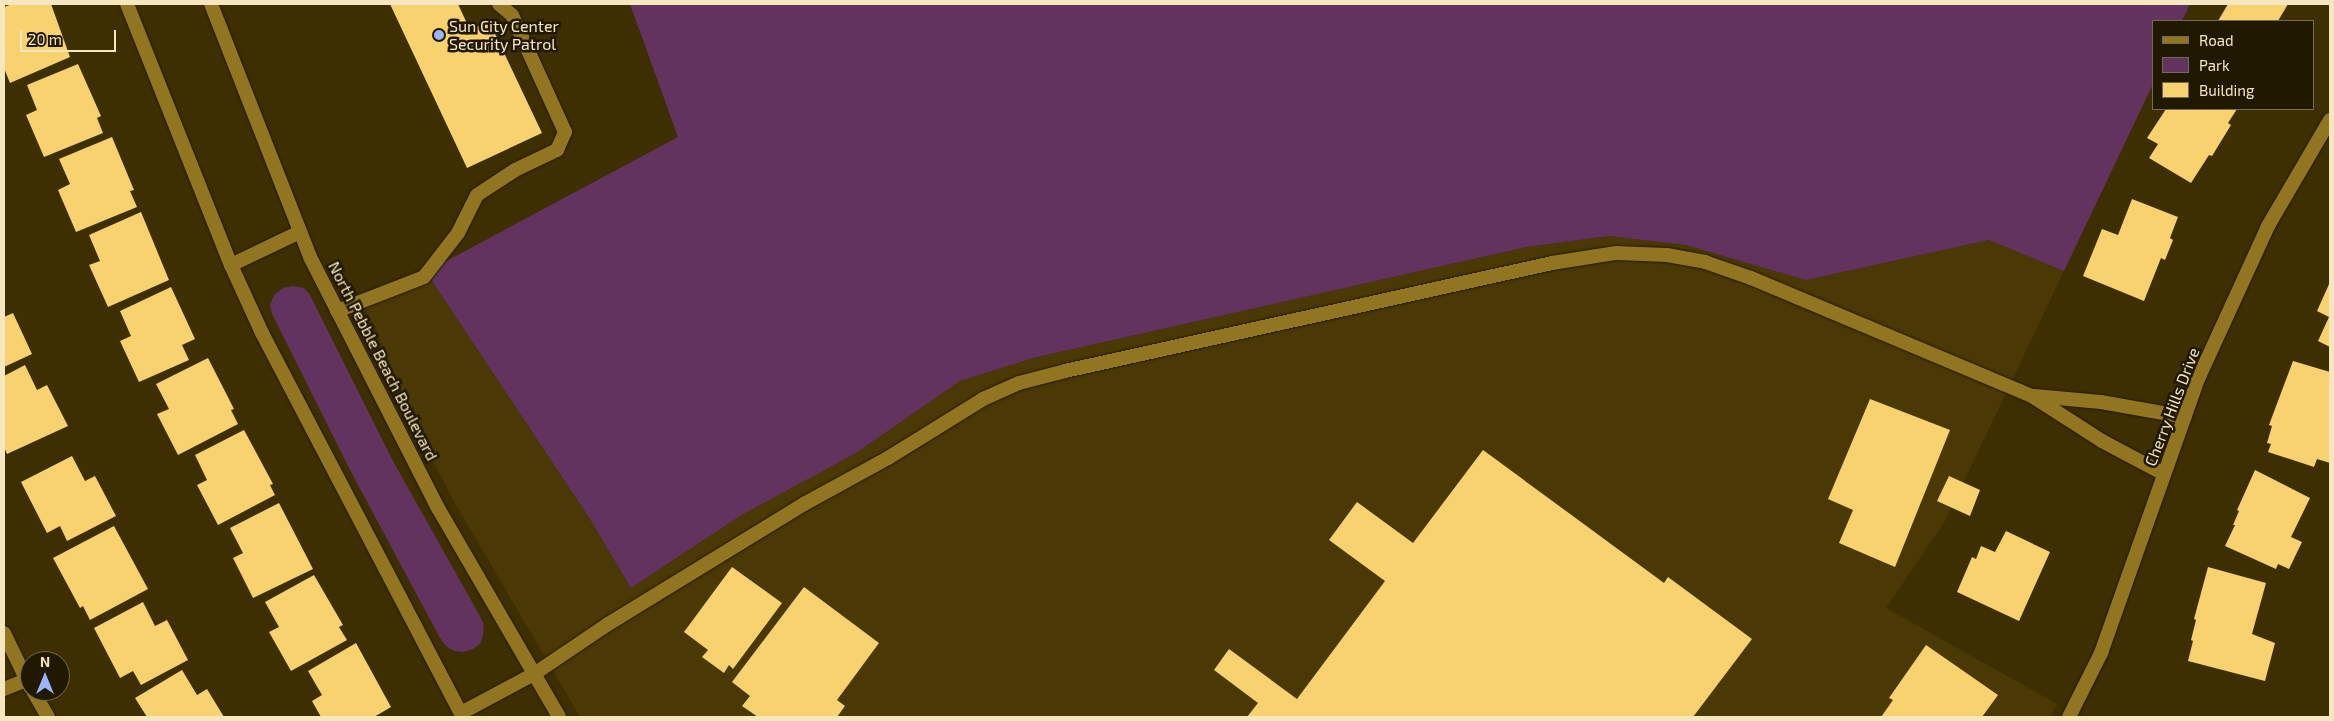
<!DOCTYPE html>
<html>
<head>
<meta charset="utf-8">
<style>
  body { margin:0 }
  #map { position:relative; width:2334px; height:721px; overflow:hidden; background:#3e2f02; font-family:"Exo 2",sans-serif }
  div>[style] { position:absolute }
  .built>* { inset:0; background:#4a3905 }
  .green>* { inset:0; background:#62335f }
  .building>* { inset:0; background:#f7d26f }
  .roads { filter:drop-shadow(0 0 1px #211801) drop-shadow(0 0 1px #211801) }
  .service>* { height:14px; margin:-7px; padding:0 7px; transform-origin:7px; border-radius:7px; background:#917521 }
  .minor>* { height:14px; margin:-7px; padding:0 7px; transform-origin:7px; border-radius:7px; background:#917521 }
  .tertiary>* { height:14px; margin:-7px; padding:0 7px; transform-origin:7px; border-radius:7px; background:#917521 }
  .dots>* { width:14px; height:14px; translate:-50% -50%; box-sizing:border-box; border:2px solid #211801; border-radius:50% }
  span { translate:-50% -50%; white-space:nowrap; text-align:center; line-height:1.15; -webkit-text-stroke:5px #211801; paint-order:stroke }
  .poi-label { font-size:16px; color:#f6e7c1 }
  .left { translate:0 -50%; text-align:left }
  .street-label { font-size:16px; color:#f6e7c1 }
  .frame { position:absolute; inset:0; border:5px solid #f6e7c1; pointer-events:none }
  .legend { position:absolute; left:2152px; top:20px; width:162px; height:90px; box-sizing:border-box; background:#211801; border:1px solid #766b4e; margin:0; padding:6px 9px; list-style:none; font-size:15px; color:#f6e7c1 }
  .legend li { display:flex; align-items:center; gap:10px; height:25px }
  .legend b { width:25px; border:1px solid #766b4e }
  .north { position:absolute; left:20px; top:651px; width:50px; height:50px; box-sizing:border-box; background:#211801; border:1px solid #766b4e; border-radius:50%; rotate:0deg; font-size:14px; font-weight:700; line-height:20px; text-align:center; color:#f6e7c1 }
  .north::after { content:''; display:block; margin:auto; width:18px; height:22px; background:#9bb4fd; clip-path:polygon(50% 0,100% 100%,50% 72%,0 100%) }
  .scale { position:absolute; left:20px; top:30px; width:96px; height:22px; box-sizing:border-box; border:2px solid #f6e7c1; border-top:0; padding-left:6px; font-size:15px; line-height:18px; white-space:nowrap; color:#f6e7c1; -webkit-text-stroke:4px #211801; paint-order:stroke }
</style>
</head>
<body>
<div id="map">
  <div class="built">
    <i style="clip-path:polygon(1609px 236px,1686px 245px,1806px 280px,1989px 240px,2064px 271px,1945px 521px,1886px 608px,2057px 704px,2050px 717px,580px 717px,452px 498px,425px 446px,361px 298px,426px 272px,590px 519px,631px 588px,740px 516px,856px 453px,960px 381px,1033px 358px,1464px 261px,1527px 247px)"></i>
  </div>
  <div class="green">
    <i style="clip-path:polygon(630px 4px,2190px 4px,2182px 21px,2153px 21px,2153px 84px,2064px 271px,1989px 240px,1806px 280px,1686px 245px,1609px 236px,1527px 247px,1464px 261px,1033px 358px,960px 381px,856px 453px,740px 516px,631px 588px,590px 519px,426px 272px,678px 137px)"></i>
    <i style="clip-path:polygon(293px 286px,304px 288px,310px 295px,393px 461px,481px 618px,484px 626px,483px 635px,480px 644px,473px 649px,463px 652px,454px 651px,446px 646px,440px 638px,350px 470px,272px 314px,270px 305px,274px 295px,283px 288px)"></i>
  </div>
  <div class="building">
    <i style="clip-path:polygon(12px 4px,51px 4px,70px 57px,10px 83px,4px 68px,4px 7px)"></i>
    <i style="clip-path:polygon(390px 4px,458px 4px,470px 30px,489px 21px,542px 133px,467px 168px)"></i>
    <i style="clip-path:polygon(2228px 4px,2288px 4px,2278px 21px,2218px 21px)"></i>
    <i style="clip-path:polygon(78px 64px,101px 116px,97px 118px,103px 133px,44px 157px,26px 115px,37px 110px,27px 85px)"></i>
    <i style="clip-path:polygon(2166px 109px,2237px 109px,2228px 123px,2231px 125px,2212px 156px,2209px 155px,2191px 183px,2149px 158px,2158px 144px,2147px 138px)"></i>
    <i style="clip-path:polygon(112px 137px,134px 190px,130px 191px,137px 207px,76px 232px,58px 190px,70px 184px,59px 159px)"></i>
    <i style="clip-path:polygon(2132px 199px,2178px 217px,2170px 238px,2173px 240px,2165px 260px,2161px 258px,2144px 301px,2083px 276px,2102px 229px,2118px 235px)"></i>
    <i style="clip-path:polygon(141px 212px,169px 280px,108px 307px,89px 265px,100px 261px,89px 235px)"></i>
    <i style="clip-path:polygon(2330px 282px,2330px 347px,2318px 341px,2329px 317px,2317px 311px)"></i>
    <i style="clip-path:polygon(171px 287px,195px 339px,182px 345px,189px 360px,139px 382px,120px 341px,131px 336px,120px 311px)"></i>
    <i style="clip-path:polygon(13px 313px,32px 354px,4px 367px,4px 317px)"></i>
    <i style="clip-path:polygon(208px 358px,234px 409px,231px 410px,238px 424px,178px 455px,157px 414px,169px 409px,156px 384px)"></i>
    <i style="clip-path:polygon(2293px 361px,2330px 372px,2330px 463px,2317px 459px,2314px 467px,2268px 452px,2271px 444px,2267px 443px,2272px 426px,2269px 425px)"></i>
    <i style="clip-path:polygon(25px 365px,37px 390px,47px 385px,68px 426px,7px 454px,4px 447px,4px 376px)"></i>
    <i style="clip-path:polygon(1870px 399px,1950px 430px,1895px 567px,1839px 543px,1853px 510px,1828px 499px)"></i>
    <i style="clip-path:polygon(244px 430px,273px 484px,270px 485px,275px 495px,218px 525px,197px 485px,207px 480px,195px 455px)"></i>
    <i style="clip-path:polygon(1483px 450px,1664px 583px,1668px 577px,1752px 639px,1693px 717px,1247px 717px,1258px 703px,1214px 670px,1229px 649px,1297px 699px,1385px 581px,1329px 540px,1357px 502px,1413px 543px)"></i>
    <i style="clip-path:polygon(72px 456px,85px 481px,95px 476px,116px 516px,67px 541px,60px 526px,47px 533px,21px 482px)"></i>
    <i style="clip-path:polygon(2255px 470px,2310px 498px,2291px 537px,2302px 542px,2289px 569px,2278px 564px,2276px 569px,2225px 546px,2235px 525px,2233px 525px,2239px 511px,2237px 510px)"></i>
    <i style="clip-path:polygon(1949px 476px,1980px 490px,1970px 516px,1937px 501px)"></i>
    <i style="clip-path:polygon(279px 503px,313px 569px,253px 598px,233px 558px,243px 553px,230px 528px)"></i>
    <i style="clip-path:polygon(114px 526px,148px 589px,90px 620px,83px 606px,80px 608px,53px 558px)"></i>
    <i style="clip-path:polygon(2006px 531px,2050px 552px,2019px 621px,1957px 592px,1972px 557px,1976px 559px,1981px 546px,1995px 552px)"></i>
    <i style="clip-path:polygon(732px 567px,782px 603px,733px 669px,729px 665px,724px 673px,702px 657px,708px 650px,684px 632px)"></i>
    <i style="clip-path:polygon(2208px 567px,2266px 583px,2252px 634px,2275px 643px,2265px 681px,2188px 661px,2193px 641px,2191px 640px,2196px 620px,2194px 619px)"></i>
    <i style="clip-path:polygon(314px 575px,343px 625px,339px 627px,347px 640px,291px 671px,269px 632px,279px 627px,265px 602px)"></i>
    <i style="clip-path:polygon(804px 587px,879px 643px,837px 700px,845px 706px,837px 717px,758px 717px,742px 706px,750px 696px,732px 682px)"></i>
    <i style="clip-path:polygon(143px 602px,155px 626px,167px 620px,188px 660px,141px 685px,133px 671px,120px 678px,94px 628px)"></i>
    <i style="clip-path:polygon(356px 643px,391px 707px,374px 717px,321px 717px,312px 701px,322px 695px,308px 671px)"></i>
    <i style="clip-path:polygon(1926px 645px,1998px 695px,1982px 717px,1881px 717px,1893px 700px,1889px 698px)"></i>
    <i style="clip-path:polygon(182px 670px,197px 695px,207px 689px,224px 717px,147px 717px,135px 698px)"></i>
  </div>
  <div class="roads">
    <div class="service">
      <i style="left:337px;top:311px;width:93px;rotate:-21.3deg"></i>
      <i style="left:424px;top:277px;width:56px;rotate:-52.3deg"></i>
      <i style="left:458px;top:233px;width:42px;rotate:-63.4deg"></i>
      <i style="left:477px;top:195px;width:45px;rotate:-33.3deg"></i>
      <i style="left:515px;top:170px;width:47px;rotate:-25.5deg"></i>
      <i style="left:557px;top:150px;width:20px;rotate:-66deg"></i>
      <i style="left:565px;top:132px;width:128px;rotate:-114.4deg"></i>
      <i style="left:512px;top:15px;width:17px;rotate:-140deg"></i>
      <i style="left:2035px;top:396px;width:66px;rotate:5.2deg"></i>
      <i style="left:2101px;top:402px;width:85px;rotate:10.1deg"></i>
      <i style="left:461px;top:713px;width:83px;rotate:-28.1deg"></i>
      <i style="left:534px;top:674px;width:89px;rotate:-34deg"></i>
      <i style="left:608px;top:624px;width:230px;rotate:-31.5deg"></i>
      <i style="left:804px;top:504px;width:96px;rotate:-28.7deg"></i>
      <i style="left:888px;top:458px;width:112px;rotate:-31.8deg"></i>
      <i style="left:983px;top:399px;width:39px;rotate:-24deg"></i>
      <i style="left:1019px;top:383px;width:48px;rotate:-14.6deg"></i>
      <i style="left:1065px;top:371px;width:499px;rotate:-12.5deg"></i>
      <i style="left:1552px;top:263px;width:65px;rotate:-8.9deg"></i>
      <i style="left:1616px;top:253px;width:51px;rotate:2.2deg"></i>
      <i style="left:1667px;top:255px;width:39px;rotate:10deg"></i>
      <i style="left:1705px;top:262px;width:49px;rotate:19.2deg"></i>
      <i style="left:1751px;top:278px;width:305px;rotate:22.8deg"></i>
      <i style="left:2032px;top:396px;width:83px;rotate:32.7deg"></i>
      <i style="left:2102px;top:441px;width:70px;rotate:28deg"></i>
    </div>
    <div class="minor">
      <i style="left:4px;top:633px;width:60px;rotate:64.3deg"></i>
      <i style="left:4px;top:689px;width:24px;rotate:-22deg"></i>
      <i style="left:33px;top:691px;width:30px;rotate:60deg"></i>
      <i style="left:2069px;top:717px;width:72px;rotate:-63.4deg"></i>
      <i style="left:2101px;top:653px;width:293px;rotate:-70.5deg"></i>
      <i style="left:2199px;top:377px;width:166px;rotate:-65.4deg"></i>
      <i style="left:2268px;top:226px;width:123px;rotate:-59.7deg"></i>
    </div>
    <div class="tertiary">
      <i style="left:127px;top:4px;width:281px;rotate:68.3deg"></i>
      <i style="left:231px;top:265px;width:75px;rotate:65.5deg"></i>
      <i style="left:262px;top:333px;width:433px;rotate:62.4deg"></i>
      <i style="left:211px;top:4px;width:272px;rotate:68.6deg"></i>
      <i style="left:310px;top:257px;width:282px;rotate:63deg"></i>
      <i style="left:438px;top:508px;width:241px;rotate:59.9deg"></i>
      <i style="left:231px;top:265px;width:76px;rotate:-25.6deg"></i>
    </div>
  </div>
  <div class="dots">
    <i style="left:439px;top:35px;background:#9bb4fd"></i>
  </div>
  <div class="poi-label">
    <span class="left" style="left:449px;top:35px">Sun City Center<br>Security Patrol</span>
  </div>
  <div class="street-label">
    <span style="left:383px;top:361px;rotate:63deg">North Pebble Beach Boulevard</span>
    <span style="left:2172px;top:407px;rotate:-69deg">Cherry Hills Drive</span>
  </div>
  <div class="frame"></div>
  <ul class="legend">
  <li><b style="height:6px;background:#917521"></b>Road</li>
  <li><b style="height:14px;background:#62335f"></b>Park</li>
  <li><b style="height:14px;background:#f7d26f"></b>Building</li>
  </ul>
  <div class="north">N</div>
  <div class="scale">20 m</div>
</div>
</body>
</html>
